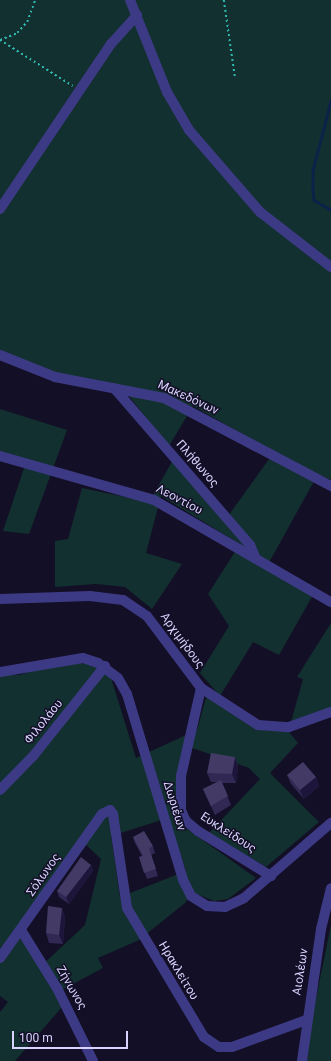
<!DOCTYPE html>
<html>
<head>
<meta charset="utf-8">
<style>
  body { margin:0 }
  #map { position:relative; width:331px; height:1061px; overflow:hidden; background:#130f26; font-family:Roboto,sans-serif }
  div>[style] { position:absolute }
  .green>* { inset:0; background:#12302f }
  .stream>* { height:2.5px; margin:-1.25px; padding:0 1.25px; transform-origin:1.25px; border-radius:1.25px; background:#0c2248 }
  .path>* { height:1.5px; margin-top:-0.75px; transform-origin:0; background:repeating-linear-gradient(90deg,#2fb8b0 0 2px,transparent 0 5px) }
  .minor>* { height:10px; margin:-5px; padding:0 5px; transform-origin:5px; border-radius:5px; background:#3d3a85 }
  .wall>* { inset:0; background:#312854 }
  .shaded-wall>* { inset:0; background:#1d163a }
  .building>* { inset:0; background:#433a66 }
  span { translate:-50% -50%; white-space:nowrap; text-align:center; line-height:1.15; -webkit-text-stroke:3px #130f26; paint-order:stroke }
  .street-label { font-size:12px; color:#d9d4ff }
  .scale { position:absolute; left:12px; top:1031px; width:116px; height:18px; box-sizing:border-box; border:2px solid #d9d4ff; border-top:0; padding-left:5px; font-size:12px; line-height:14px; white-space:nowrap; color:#d9d4ff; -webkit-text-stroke:3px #130f26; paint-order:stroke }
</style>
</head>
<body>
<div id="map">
  <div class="green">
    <i style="clip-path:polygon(0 0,331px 0,331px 480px,318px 474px,266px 568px,313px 595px,279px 655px,253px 642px,220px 696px,200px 673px,229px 626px,208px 594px,240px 544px,161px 496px,146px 553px,182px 564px,152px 609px,125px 587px,96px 584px,55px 587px,55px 541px,68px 539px,82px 488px,149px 502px,173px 460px,226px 519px,274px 452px,193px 406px,169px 446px,120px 385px,59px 374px,0 352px)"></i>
    <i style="clip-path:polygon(0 409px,67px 430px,29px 534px,3px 531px,27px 459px,0 452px)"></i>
    <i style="clip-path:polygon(331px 623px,331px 708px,291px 722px,303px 679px,297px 677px)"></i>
    <i style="clip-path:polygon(evenodd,65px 662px,91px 664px,111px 678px,136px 758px,197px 730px,207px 694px,264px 730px,289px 732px,298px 743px,270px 773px,319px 822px,266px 867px,209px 833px,260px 779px,249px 768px,184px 745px,176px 788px,183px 826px,256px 878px,228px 899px,214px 901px,192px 892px,185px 903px,139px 940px,98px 958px,103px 968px,56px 993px,63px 1006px,15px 1061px,0 1061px,0 1012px,8px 1002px,0 996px,0 675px,19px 675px,65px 662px,168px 818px,186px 871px,120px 897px,111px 836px,168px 818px,65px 662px,81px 840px,101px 859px,85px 925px,40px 967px,15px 931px,81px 840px)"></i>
    <i style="clip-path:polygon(331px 925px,331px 1061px,307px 1061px,313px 1013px)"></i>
  </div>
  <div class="stream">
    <i style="left:331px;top:101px;width:72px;rotate:104.4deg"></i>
    <i style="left:313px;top:171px;width:18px;rotate:90deg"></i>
    <i style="left:313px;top:189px;width:11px;rotate:85deg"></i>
    <i style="left:314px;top:200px;width:20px;rotate:30deg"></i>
  </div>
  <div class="path">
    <i style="left:224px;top:0;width:77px;rotate:81.8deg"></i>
    <i style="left:0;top:40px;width:86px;rotate:32.2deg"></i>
    <i style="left:0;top:40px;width:18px;rotate:-22deg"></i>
    <i style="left:17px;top:33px;width:15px;rotate:-48deg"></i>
    <i style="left:27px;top:22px;width:23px;rotate:-70deg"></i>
  </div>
  <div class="minor">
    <i style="left:130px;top:0;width:99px;rotate:68.1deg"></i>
    <i style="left:167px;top:92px;width:44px;rotate:59.9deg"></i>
    <i style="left:189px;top:130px;width:108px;rotate:49.1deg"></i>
    <i style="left:260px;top:212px;width:90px;rotate:37.8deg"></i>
    <i style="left:0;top:209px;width:199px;rotate:-56.1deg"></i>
    <i style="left:111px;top:44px;width:39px;rotate:-48deg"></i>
    <i style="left:0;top:355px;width:59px;rotate:21.8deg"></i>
    <i style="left:55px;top:377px;width:111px;rotate:10.9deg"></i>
    <i style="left:164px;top:398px;width:189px;rotate:27.8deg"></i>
    <i style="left:114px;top:388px;width:208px;rotate:49.1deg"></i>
    <i style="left:250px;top:545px;width:15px;rotate:67deg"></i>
    <i style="left:0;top:456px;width:160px;rotate:15.9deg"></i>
    <i style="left:154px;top:500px;width:204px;rotate:30deg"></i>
    <i style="left:0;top:599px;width:90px;rotate:-1.9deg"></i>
    <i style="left:90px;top:596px;width:33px;rotate:7deg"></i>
    <i style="left:123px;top:600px;width:29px;rotate:34deg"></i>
    <i style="left:147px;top:616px;width:90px;rotate:53.1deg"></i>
    <i style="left:201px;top:688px;width:68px;rotate:33deg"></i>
    <i style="left:258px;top:725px;width:31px;rotate:4deg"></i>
    <i style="left:289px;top:727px;width:45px;rotate:-19.7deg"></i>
    <i style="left:0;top:672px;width:84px;rotate:-9.6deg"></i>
    <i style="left:83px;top:658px;width:16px;rotate:18deg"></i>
    <i style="left:98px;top:663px;width:25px;rotate:37deg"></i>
    <i style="left:118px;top:678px;width:18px;rotate:61deg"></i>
    <i style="left:127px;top:694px;width:194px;rotate:73.2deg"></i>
    <i style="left:183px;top:880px;width:18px;rotate:63deg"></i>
    <i style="left:191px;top:896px;width:19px;rotate:32deg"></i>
    <i style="left:207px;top:906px;width:18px;rotate:3deg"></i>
    <i style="left:225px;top:907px;width:21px;rotate:-25deg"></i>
    <i style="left:244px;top:898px;width:115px;rotate:-40.8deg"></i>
    <i style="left:201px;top:688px;width:90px;rotate:102.8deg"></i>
    <i style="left:181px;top:776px;width:34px;rotate:90deg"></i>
    <i style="left:181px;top:810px;width:12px;rotate:66deg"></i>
    <i style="left:186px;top:821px;width:16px;rotate:40deg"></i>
    <i style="left:198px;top:831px;width:86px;rotate:31.7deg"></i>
    <i style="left:0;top:790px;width:49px;rotate:-45.8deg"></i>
    <i style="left:34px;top:755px;width:114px;rotate:-51.4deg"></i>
    <i style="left:21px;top:930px;width:68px;rotate:58.2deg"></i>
    <i style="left:57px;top:988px;width:81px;rotate:63.7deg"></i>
    <i style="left:0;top:958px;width:176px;rotate:-54.7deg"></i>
    <i style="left:102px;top:814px;width:9px;rotate:-27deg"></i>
    <i style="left:110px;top:810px;width:5px;rotate:53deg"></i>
    <i style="left:113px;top:814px;width:95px;rotate:81.5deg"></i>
    <i style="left:127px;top:908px;width:150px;rotate:59.2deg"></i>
    <i style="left:204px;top:1037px;width:18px;rotate:34deg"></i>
    <i style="left:219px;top:1047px;width:13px"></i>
    <i style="left:232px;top:1047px;width:79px;rotate:-20deg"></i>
    <i style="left:302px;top:1061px;width:133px;rotate:-81.8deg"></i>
    <i style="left:321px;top:929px;width:42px;rotate:-76.3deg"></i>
  </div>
  <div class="wall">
    <i style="clip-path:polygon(235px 757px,238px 766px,236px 783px,222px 783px,231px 805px,215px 815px,207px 798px,203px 789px,217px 782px,211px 782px,207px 773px)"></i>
    <i style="clip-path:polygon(287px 775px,316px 777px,319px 786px,304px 799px,291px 784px)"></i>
    <i style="clip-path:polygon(133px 837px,153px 846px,155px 853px,151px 855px,158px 876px,147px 879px,139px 857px,142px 856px,135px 843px)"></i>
    <i style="clip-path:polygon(91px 865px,93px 871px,69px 904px,59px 897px,57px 891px)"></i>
    <i style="clip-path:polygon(62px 908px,65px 917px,63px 944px,49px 943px,46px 933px)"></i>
  </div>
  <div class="shaded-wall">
    <i style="clip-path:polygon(235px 757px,238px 766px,236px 783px,232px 774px)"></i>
    <i style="clip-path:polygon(316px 777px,319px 786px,304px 799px,300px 790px)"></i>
    <i style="clip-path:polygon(91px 865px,93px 871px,69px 904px,66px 897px)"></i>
    <i style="clip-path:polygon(62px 908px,65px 917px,63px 944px,59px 935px)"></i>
  </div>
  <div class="building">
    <i style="clip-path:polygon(211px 753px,235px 757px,232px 774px,207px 773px)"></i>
    <i style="clip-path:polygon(303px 762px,316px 777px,300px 790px,287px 775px)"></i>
    <i style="clip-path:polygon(221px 780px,228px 796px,211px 806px,203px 789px)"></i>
    <i style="clip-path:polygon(144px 831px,153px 846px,149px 848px,156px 869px,144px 873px,139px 857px,143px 856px,133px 837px)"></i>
    <i style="clip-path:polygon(81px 857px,91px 865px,66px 897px,57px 891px)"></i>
    <i style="clip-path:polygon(48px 906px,62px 908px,59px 935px,46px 933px)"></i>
  </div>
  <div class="street-label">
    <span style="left:188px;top:398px;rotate:25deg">Μακεδόνων</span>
    <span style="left:197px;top:464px;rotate:49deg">Πλήθωνος</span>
    <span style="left:179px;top:500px;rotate:28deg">Λεοντίου</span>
    <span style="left:182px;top:641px;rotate:54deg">Αρχιμήδους</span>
    <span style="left:44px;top:722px;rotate:-51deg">Φιλολάου</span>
    <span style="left:174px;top:806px;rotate:73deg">Δωριέων</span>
    <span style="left:228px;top:833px;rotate:33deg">Ευκλείδους</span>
    <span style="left:44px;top:875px;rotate:-55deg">Σόλωνος</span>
    <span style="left:178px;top:971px;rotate:59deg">Ηρακλείτου</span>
    <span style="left:301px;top:972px;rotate:-81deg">Αιολέων</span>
    <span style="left:71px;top:988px;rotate:60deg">Ζήνωνος</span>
  </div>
  <div class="scale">100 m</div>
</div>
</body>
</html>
